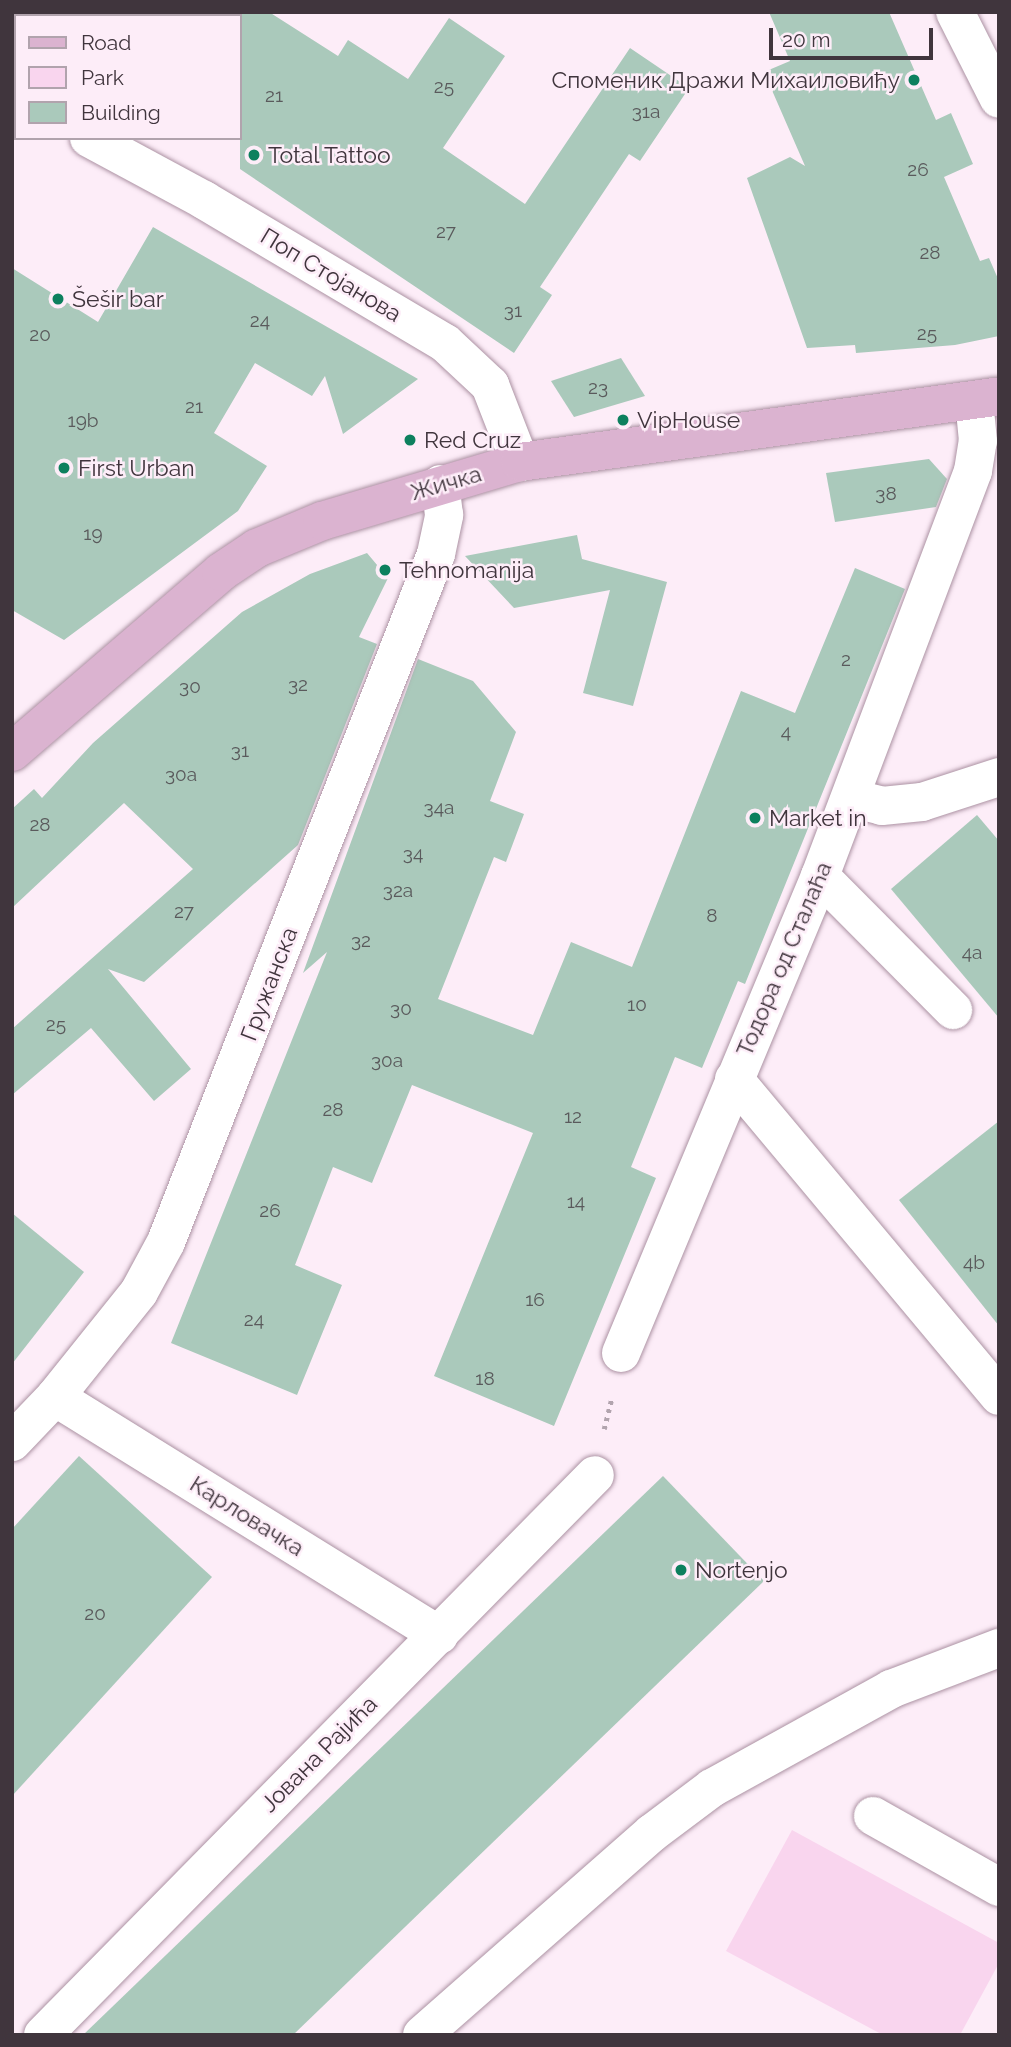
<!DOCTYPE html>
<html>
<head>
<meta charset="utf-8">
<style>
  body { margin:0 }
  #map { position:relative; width:1011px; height:2047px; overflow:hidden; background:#fdedf8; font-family:Raleway,sans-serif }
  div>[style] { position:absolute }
  .green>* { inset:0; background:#f9d5ee }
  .building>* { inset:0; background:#aac9bb }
  .path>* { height:4.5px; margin-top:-2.25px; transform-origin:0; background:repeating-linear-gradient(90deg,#b2a4ae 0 3.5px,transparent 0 8.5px) }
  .roads { filter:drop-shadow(0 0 2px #ac92a3) drop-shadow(0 0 2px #ac92a3) }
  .minor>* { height:38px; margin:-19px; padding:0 19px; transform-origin:19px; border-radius:19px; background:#fff }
  .major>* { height:38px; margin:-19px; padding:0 19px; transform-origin:19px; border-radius:19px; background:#dbb3d0 }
  .dots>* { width:19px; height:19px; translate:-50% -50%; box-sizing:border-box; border:4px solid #fdedf8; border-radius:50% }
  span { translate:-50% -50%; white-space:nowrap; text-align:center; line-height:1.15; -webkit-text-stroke:5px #fdedf8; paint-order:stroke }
  .number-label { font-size:19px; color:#5a5a5c }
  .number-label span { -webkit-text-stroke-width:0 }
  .poi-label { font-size:23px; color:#40353d }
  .right { translate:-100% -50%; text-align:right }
  .left { translate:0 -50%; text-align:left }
  .street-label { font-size:23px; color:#40353d }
  .frame { position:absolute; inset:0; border:14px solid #40353d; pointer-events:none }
  .legend { position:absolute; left:14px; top:14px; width:228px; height:126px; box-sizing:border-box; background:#fdedf8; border:2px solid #b1a3ad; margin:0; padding:9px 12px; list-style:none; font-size:21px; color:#40353d }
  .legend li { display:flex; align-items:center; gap:14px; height:35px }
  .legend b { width:35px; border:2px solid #b1a3ad }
  .scale { position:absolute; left:769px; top:28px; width:164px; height:32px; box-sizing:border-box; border:4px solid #40353d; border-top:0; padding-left:9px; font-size:21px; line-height:24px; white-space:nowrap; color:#40353d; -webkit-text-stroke:5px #fdedf8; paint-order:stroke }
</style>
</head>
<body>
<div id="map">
  <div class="green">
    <i style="clip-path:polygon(792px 1830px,999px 1943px,999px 1963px,960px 2035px,883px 2035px,726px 1951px)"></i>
  </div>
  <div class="building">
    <i style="clip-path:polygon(240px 12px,269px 12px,338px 56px,348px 40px,408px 79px,449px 18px,505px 56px,443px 148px,525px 204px,630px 48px,689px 88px,640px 161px,629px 154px,540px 287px,552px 295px,514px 353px,240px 169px)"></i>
    <i style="clip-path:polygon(769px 12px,889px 12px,936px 120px,951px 113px,973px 164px,944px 177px,980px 261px,989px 258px,999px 281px,999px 336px,955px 345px,856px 353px,855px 345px,807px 348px,747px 178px,790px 157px,805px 166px,764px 72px,790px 61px)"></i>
    <i style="clip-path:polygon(153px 227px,418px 379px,343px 434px,325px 376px,312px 396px,255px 363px,214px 433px,267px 466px,238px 511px,64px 640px,12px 610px,12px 268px,98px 322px)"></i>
    <i style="clip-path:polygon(621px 358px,645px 396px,574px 417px,551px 381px)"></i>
    <i style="clip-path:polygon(929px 459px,947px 479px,936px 507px,835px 522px,826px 473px)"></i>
    <i style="clip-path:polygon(577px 535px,582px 559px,667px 582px,633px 706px,583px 693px,610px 590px,514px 608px,465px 556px)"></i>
    <i style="clip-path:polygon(367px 553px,388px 578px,359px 637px,377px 644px,298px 845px,144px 982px,108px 969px,191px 1069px,154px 1101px,91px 1028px,12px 1095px,12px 1029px,193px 869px,124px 803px,12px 908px,12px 809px,34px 789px,42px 798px,93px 743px,242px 612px,310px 574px)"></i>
    <i style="clip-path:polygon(855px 568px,905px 589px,745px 984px,738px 981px,702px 1068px,675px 1057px,631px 1167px,656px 1178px,554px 1426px,434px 1376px,533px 1133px,412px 1085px,372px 1183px,333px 1167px,295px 1265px,342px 1285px,297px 1395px,171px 1343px,327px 952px,303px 973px,418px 659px,473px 681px,516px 732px,490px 801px,524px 814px,506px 862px,494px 857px,438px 999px,533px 1035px,571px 942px,632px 967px,741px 691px,795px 713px)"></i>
    <i style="clip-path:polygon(977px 815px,999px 841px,999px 1018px,891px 889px)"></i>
    <i style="clip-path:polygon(999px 1121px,999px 1326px,899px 1200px)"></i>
    <i style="clip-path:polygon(12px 1213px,84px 1272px,12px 1364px)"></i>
    <i style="clip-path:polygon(79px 1456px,212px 1577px,12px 1796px,12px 1529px)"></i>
    <i style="clip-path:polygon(663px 1476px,764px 1581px,293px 2035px,83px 2035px)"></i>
  </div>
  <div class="path">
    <i style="left:604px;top:1429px;width:30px;rotate:-76deg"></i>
  </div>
  <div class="roads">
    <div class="minor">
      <i style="left:955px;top:12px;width:97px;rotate:63.2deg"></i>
      <i style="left:12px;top:97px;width:4px;rotate:27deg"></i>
      <i style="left:89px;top:138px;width:131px;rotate:28.3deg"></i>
      <i style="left:204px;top:200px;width:280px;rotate:30.7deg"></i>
      <i style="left:445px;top:343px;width:62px;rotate:43deg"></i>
      <i style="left:490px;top:385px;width:83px;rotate:68.7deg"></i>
      <i style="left:851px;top:798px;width:32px;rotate:14deg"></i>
      <i style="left:882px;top:806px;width:40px;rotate:-5.7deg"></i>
      <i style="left:922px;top:802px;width:81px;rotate:-18deg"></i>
      <i style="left:820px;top:876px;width:189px;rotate:45.2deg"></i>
      <i style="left:734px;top:1079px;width:413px;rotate:50.1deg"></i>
      <i style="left:621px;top:1353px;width:517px;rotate:-67.35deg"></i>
      <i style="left:820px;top:876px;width:433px;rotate:-69.3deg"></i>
      <i style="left:973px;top:471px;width:30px;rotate:-81deg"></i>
      <i style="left:978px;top:441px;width:41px;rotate:-95.6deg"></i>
      <i style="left:55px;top:1397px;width:452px;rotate:31.8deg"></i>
      <i style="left:12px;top:1442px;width:62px;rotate:-46.3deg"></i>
      <i style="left:55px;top:1397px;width:134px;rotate:-51.3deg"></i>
      <i style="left:139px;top:1292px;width:57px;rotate:-61.6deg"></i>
      <i style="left:166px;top:1242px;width:739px;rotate:-68.57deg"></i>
      <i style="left:436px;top:554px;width:40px;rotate:-78deg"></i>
      <i style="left:444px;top:515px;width:31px;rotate:-97deg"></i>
      <i style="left:873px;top:1816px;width:145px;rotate:29.4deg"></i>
      <i style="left:43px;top:2035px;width:786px;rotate:-45.41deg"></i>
      <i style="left:422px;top:2035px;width:306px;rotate:-41.3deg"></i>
      <i style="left:652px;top:1833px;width:75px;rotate:-36.9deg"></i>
      <i style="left:712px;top:1788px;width:205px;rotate:-28.9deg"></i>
      <i style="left:891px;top:1689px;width:116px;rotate:-20.8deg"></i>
    </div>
    <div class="major">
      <i style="left:12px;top:752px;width:276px;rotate:-40.7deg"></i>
      <i style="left:221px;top:572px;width:43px;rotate:-33.7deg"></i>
      <i style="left:257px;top:548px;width:70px;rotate:-22.6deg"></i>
      <i style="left:322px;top:521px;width:207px;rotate:-16.6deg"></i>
      <i style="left:520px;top:462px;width:484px;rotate:-7.8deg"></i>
    </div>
  </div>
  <div class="dots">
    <i style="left:914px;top:80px;background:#0d805e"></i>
    <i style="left:254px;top:155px;background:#0d805e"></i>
    <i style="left:58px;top:299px;background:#0d805e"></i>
    <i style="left:623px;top:420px;background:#0d805e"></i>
    <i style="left:410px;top:440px;background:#0d805e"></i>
    <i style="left:64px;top:468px;background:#0d805e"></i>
    <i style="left:385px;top:570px;background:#0d805e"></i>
    <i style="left:755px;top:818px;background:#0d805e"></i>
    <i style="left:681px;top:1570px;background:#0d805e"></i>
  </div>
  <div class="number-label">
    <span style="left:444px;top:87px">25</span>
    <span style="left:274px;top:96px">21</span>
    <span style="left:646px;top:112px">31a</span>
    <span style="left:918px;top:170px">26</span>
    <span style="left:446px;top:232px">27</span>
    <span style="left:930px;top:253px">28</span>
    <span style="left:513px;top:311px">31</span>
    <span style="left:260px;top:321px">24</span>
    <span style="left:927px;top:334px">25</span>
    <span style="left:40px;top:335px">20</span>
    <span style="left:598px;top:388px">23</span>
    <span style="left:194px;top:407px">21</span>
    <span style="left:83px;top:421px">19b</span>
    <span style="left:886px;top:494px">38</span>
    <span style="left:93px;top:534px">19</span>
    <span style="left:846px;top:660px">2</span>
    <span style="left:298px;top:685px">32</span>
    <span style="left:190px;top:687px">30</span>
    <span style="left:786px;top:732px">4</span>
    <span style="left:240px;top:751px">31</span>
    <span style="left:181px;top:775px">30a</span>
    <span style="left:439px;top:808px">34a</span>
    <span style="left:40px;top:825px">28</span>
    <span style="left:413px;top:854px">34</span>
    <span style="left:398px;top:891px">32a</span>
    <span style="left:184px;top:912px">27</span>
    <span style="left:712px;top:916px">8</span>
    <span style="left:361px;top:941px">32</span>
    <span style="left:972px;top:953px">4a</span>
    <span style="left:637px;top:1005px">10</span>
    <span style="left:401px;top:1009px">30</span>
    <span style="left:56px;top:1025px">25</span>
    <span style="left:387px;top:1061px">30a</span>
    <span style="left:333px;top:1110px">28</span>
    <span style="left:573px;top:1117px">12</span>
    <span style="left:576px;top:1202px">14</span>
    <span style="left:270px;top:1211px">26</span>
    <span style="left:974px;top:1263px">4b</span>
    <span style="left:535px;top:1300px">16</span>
    <span style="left:254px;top:1320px">24</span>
    <span style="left:485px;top:1379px">18</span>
    <span style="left:95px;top:1614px">20</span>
  </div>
  <div class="poi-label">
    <span class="right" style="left:900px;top:80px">Споменик Дражи Михаиловићу</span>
    <span class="left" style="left:268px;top:155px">Total Tattoo</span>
    <span class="left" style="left:72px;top:299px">Šešir bar</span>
    <span class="left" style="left:637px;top:420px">VipHouse</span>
    <span class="left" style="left:424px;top:440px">Red Cruz</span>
    <span class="left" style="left:78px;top:468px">First Urban</span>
    <span class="left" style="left:399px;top:570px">Tehnomanija</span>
    <span class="left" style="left:769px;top:818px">Market in</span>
    <span class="left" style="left:695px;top:1570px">Nortenjo</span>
  </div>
  <div class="street-label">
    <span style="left:331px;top:275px;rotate:31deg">Поп Стојанова</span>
    <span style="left:446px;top:483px;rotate:-16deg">Жичка</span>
    <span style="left:784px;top:959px;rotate:-67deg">Тодора од Сталаћа</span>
    <span style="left:269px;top:984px;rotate:-69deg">Гружанска</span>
    <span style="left:247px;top:1516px;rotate:32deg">Карловачка</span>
    <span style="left:319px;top:1754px;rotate:-45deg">Јована Рајића</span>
  </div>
  <div class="frame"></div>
  <ul class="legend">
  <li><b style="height:9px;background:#dbb3d0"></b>Road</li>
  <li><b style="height:19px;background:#f9d5ee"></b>Park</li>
  <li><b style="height:19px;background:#aac9bb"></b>Building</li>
  </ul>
  <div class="scale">20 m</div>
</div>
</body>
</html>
